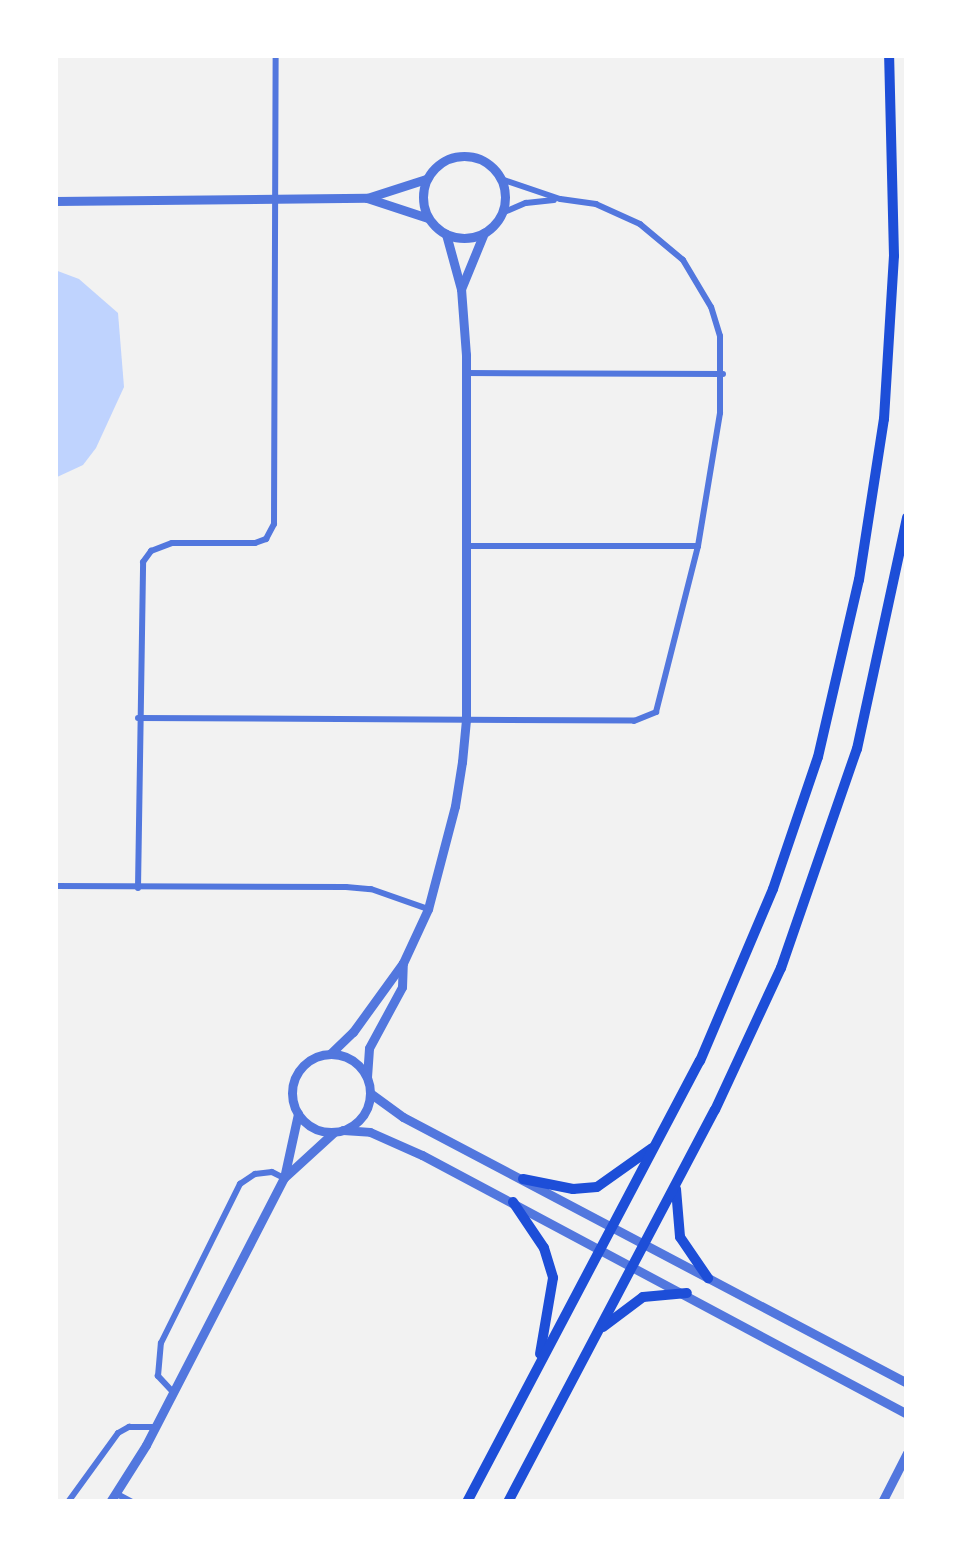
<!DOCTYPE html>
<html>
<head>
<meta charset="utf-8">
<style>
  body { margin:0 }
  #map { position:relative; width:962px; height:1557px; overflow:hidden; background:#f2f2f2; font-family:"Alegreya Sans",sans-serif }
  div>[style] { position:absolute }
  .water>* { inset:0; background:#bfd3fe }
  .minor>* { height:6px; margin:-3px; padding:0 3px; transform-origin:3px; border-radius:3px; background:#5277de }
  .tertiary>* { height:9px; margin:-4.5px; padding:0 4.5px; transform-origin:4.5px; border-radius:4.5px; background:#5277de }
  .tertiary>.ring { margin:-4.5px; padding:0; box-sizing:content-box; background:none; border:9px solid #5277de; border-radius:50% }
  .secondary>* { height:10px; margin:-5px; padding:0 5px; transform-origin:5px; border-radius:5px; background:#1d4ed8 }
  span { translate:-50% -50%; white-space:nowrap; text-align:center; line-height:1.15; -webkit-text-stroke:8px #fff; paint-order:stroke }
  .frame { position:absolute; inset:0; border:58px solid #fff; pointer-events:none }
</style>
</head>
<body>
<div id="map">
  <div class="water">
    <i style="clip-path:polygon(55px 270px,79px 279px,118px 313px,124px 387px,96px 448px,83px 465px,55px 478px)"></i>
  </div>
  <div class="minor">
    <i style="left:502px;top:213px;width:26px;rotate:-23deg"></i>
    <i style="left:526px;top:203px;width:28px;rotate:-6deg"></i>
    <i style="left:465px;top:373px;width:258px;rotate:0.2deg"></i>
    <i style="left:465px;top:546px;width:233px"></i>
    <i style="left:138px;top:718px;width:496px;rotate:0.3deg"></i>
    <i style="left:634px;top:721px;width:24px;rotate:-22deg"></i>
    <i style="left:656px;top:712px;width:171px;rotate:-75.8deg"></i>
    <i style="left:698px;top:546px;width:135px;rotate:-80.6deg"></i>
    <i style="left:720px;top:413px;width:77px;rotate:-90deg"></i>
    <i style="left:720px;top:336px;width:30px;rotate:-107deg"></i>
    <i style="left:711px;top:307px;width:55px;rotate:-120.8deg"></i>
    <i style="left:683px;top:260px;width:56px;rotate:-140.1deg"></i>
    <i style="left:640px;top:224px;width:48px;rotate:-155.6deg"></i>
    <i style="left:596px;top:204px;width:36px;rotate:-172deg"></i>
    <i style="left:560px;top:199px;width:62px;rotate:-161.3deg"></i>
    <i style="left:55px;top:886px;width:291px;rotate:0.2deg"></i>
    <i style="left:346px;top:887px;width:25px;rotate:5deg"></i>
    <i style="left:371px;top:889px;width:60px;rotate:19.3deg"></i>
    <i style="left:138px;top:888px;width:326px;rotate:-89.1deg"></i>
    <i style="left:143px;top:562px;width:14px;rotate:-54deg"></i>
    <i style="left:151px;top:551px;width:22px;rotate:-21deg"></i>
    <i style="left:172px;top:543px;width:83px"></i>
    <i style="left:255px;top:543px;width:12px;rotate:-20deg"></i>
    <i style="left:266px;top:539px;width:17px;rotate:-62deg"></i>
    <i style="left:274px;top:524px;width:469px;rotate:-89.8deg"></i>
    <i style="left:172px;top:1391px;width:21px;rotate:-133deg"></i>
    <i style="left:158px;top:1376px;width:33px;rotate:-85deg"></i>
    <i style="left:161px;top:1343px;width:178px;rotate:-63.6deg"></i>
    <i style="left:240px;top:1184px;width:18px;rotate:-34deg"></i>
    <i style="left:255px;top:1174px;width:17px;rotate:-7deg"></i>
    <i style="left:272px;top:1172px;width:13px;rotate:27deg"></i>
    <i style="left:117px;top:1494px;width:17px;rotate:28deg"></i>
    <i style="left:68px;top:1502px;width:85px;rotate:-54.1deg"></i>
    <i style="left:118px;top:1433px;width:13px;rotate:-29deg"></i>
    <i style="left:129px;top:1427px;width:26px"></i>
  </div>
  <div class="tertiary">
    <i class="ring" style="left:423px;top:156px;width:73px;height:73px"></i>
    <i style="left:367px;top:198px;width:62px;rotate:-17.9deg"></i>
    <i style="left:55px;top:201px;width:312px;rotate:-0.6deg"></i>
    <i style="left:367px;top:198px;width:64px;rotate:18.2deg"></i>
    <i style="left:461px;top:289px;width:61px;rotate:-67.7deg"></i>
    <i style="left:330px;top:1054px;width:32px;rotate:-44deg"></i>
    <i style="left:353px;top:1032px;width:85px;rotate:-54.1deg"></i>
    <i style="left:403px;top:963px;width:60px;rotate:-65.2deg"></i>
    <i style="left:428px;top:909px;width:106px;rotate:-75.3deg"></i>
    <i style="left:455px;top:806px;width:45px;rotate:-81deg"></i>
    <i style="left:462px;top:762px;width:42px;rotate:-84.6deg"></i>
    <i style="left:466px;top:720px;width:365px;rotate:-90deg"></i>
    <i style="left:466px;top:355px;width:66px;rotate:-94.3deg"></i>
    <i style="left:461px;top:289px;width:57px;rotate:-105.3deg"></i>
    <i class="ring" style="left:292px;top:1054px;width:69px;height:69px"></i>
    <i style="left:367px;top:1077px;width:29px;rotate:-86deg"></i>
    <i style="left:369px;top:1048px;width:69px;rotate:-61.6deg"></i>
    <i style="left:402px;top:987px;width:24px;rotate:-88deg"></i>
    <i style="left:370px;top:1093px;width:41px;rotate:36deg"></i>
    <i style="left:403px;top:1117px;width:570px;rotate:27.82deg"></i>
    <i style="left:343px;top:1130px;width:27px;rotate:4deg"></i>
    <i style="left:370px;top:1132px;width:57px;rotate:23.9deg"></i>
    <i style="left:422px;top:1155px;width:550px;rotate:28.1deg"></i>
    <i style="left:286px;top:1176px;width:65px;rotate:-42.5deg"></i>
    <i style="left:110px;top:1502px;width:67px;rotate:-57.7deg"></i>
    <i style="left:146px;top:1445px;width:301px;rotate:-62.7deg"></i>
    <i style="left:284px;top:1178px;width:66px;rotate:-77.7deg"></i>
    <i style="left:882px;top:1502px;width:55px;rotate:-63deg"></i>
  </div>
  <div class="secondary">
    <i style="left:523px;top:1179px;width:51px;rotate:11.3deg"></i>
    <i style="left:573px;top:1189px;width:24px;rotate:-5deg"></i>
    <i style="left:597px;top:1187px;width:67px;rotate:-35.3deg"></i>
    <i style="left:676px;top:1189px;width:48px;rotate:85.2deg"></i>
    <i style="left:680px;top:1237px;width:50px;rotate:55.7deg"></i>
    <i style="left:513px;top:1202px;width:55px;rotate:56deg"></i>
    <i style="left:544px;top:1248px;width:31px;rotate:73deg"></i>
    <i style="left:553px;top:1278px;width:77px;rotate:99.7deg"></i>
    <i style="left:603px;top:1327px;width:50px;rotate:-36.9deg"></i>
    <i style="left:643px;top:1297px;width:44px;rotate:-5.2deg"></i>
    <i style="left:467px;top:1502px;width:499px;rotate:-62.2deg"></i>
    <i style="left:700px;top:1061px;width:187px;rotate:-67deg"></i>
    <i style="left:773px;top:889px;width:139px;rotate:-71.2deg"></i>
    <i style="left:818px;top:757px;width:182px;rotate:-77deg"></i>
    <i style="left:859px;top:580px;width:163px;rotate:-81.2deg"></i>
    <i style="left:884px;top:419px;width:163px;rotate:-86.5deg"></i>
    <i style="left:894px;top:256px;width:201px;rotate:-91.4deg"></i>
    <i style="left:508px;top:1502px;width:443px;rotate:-62.2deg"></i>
    <i style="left:715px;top:1110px;width:157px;rotate:-65.1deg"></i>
    <i style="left:781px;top:968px;width:232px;rotate:-70.9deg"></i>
    <i style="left:857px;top:749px;width:237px;rotate:-77.8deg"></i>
  </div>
  <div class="frame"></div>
</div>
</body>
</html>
